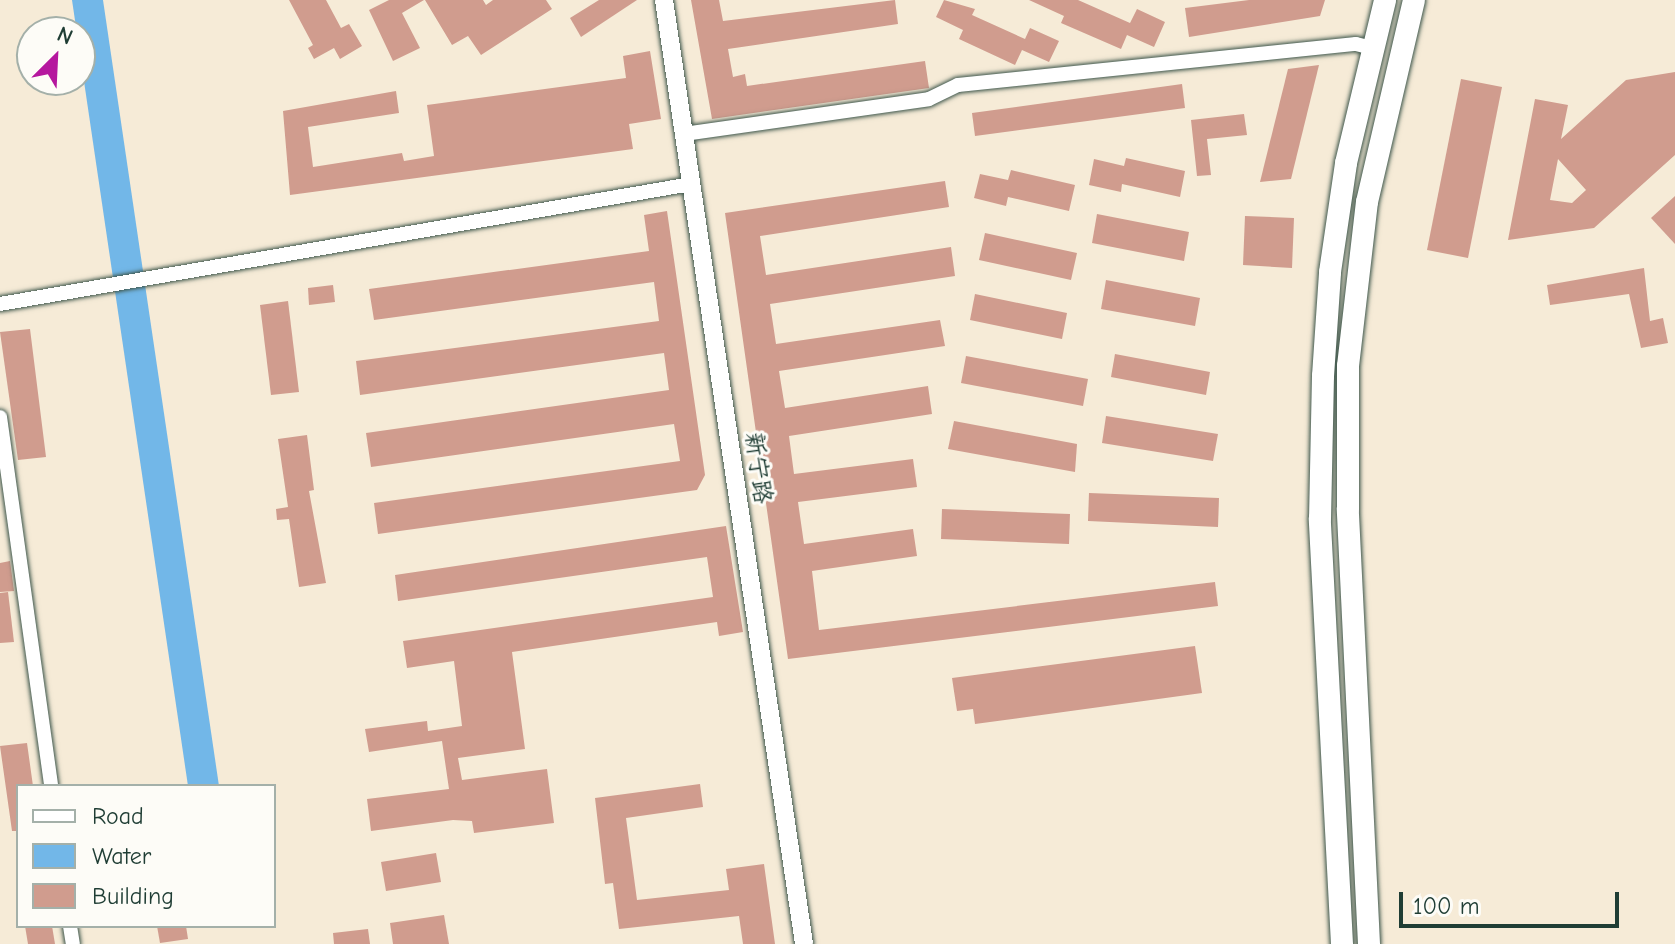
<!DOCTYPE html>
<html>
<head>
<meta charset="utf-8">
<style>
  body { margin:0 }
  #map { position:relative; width:1675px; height:944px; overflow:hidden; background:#f6ebd7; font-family:"Comic Neue","LXGW WenKai TC",sans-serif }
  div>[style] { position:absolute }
  .water>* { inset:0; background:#72b7e8 }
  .building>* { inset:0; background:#d09c8e }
  .roads { filter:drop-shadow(0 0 2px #3f574c) drop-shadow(0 0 2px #3f574c) }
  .minor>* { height:14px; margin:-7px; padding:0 7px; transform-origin:7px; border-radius:7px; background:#fff }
  .tertiary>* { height:18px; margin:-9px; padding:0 9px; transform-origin:9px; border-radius:9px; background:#fff }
  .primary>* { height:22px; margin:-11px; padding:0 11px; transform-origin:11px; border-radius:11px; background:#fff }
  span { translate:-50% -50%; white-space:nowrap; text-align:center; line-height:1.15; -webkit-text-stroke:6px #fdfcf7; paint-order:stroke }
  .street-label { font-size:24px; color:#1f3d34 }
  .legend { position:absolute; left:16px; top:784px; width:260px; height:144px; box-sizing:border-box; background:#fdfcf7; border:2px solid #a4b0a9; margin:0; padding:10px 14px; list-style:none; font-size:24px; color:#1f3d34 }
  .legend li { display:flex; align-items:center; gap:16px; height:40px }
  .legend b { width:40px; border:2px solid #a4b0a9 }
  .north { position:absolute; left:16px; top:16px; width:80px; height:80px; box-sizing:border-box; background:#fdfcf7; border:2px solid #a4b0a9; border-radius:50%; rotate:24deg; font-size:22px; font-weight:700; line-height:32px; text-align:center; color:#1f3d34 }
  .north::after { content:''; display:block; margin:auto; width:28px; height:36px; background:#b5179e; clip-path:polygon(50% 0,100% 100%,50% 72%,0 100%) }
  .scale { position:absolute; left:1399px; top:892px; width:220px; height:36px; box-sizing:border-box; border:4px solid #1f3d34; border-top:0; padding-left:10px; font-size:24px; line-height:28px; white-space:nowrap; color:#1f3d34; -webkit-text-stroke:6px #fdfcf7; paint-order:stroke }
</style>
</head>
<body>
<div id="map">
  <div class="water">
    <i style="clip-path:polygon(72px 0,103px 0,219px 786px,188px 786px)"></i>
  </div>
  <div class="building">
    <i style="clip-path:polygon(289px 0,326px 0,341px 28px,349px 24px,362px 46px,340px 59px,334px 48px,314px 59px,308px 48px,313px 45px)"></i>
    <i style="clip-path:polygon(389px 0,424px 0,402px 13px,420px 48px,393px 61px,369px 10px)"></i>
    <i style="clip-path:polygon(425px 0,483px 0,486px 5px,493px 0,546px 0,552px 9px,481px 55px,468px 36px,452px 45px)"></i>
    <i style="clip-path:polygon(599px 0,637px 0,581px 37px,570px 18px)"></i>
    <i style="clip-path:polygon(691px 0,719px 0,723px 21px,895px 0,898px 24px,728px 49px,733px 77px,745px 74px,747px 86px,925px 61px,929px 88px,712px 119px)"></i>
    <i style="clip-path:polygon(944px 0,975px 9px,972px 15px,1025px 39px,1030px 28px,1059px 41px,1049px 62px,1022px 50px,1015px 65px,959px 39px,963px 30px,936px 17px)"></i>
    <i style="clip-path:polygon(1029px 0,1078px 0,1130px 23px,1137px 9px,1165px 22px,1154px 47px,1127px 35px,1121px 49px,1061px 23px,1064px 16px)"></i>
    <i style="clip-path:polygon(1249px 0,1325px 0,1320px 16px,1189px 37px,1185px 8px)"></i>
    <i style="clip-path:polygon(650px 51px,661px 119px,629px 124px,633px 149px,290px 195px,283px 111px,396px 91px,399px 113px,308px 127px,313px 167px,402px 153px,404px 161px,434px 156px,427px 105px,626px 78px,623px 56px)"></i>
    <i style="clip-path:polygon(1319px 65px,1291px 179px,1260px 182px,1288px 69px)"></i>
    <i style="clip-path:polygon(evenodd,1675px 72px,1675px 155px,1594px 228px,1508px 240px,1535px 99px,1568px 105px,1561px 139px,1626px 80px,1675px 72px,1558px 159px,1586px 190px,1572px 203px,1550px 200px,1558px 159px)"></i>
    <i style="clip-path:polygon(1461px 79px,1502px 87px,1468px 258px,1427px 250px)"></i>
    <i style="clip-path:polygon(1182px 84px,1185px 108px,975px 136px,972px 113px)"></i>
    <i style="clip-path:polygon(1244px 114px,1247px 135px,1207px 139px,1211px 175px,1197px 176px,1191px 120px)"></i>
    <i style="clip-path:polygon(1126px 158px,1185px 171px,1180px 197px,1122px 184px,1121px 192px,1089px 185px,1094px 159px,1124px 166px)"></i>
    <i style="clip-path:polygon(1011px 170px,1075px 185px,1069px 211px,1008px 197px,1006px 206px,974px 198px,980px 174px,1008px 180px)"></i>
    <i style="clip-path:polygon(945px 181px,949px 207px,760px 236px,766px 275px,951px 247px,955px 276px,770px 304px,776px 344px,940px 320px,945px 346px,779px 371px,785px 408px,928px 386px,932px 414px,789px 436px,794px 474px,913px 459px,917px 487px,798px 502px,804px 544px,913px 529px,917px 556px,812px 571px,819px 630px,1215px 582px,1218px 606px,788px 659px,725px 213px)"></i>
    <i style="clip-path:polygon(1675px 196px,1675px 244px,1651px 218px)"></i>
    <i style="clip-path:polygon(667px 211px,705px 475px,697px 490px,378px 534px,374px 503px,680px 461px,674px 424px,371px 467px,366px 433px,669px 390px,664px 353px,360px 395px,356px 361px,659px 321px,654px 282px,374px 320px,369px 289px,649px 251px,644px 215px)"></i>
    <i style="clip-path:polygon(1097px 214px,1189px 232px,1184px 261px,1092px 243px)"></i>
    <i style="clip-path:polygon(1245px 216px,1294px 218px,1292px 268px,1243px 265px)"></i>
    <i style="clip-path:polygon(985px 233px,1077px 253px,1071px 280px,979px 260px)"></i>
    <i style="clip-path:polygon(1644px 268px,1650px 321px,1663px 318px,1668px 343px,1641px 348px,1629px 294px,1550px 305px,1547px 285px)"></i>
    <i style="clip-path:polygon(1106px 280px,1200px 298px,1195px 326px,1101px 309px)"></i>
    <i style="clip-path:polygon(333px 285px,335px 302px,309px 305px,308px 288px)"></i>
    <i style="clip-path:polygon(975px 294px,1067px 313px,1062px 339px,970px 320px)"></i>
    <i style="clip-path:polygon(288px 301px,299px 392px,271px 395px,260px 305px)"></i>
    <i style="clip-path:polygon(30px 329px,46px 457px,18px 460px,0 332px)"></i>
    <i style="clip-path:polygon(1115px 354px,1210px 372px,1206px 395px,1111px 377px)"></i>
    <i style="clip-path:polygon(966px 356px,1088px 379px,1083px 406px,961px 383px)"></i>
    <i style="clip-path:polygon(1106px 416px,1218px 434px,1213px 461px,1102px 443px)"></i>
    <i style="clip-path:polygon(954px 421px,1077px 444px,1075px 472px,948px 449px)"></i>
    <i style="clip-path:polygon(307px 435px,314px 490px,309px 491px,326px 583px,299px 587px,289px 519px,277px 520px,276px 509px,288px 507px,278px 439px)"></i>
    <i style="clip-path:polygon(1089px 493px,1219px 498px,1218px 527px,1088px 521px)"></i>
    <i style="clip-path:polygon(942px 509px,1070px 514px,1069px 544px,941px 539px)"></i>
    <i style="clip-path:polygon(726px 526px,743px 632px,719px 636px,717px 622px,512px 652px,525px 749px,458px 758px,462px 780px,547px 769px,554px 823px,474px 833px,472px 821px,453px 820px,371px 831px,367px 799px,449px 789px,442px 741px,369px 752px,365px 729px,427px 721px,428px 731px,462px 726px,454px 661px,407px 668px,403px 641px,713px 597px,707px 557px,398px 601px,395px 575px)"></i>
    <i style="clip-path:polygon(10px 561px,14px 591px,0 592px,0 563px)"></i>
    <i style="clip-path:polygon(8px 592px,14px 642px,0 643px,0 593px)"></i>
    <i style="clip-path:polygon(1195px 646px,1202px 693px,975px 724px,973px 709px,957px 711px,952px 678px)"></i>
    <i style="clip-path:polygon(27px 743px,33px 786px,18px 786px,18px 831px,12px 831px,0 746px)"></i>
    <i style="clip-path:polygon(700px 784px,703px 807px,626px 818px,637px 900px,729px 890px,726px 869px,764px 864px,775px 944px,743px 944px,739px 916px,619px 929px,613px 883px,605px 884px,595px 798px)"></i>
    <i style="clip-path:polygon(436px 853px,441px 882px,386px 891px,381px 862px)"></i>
    <i style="clip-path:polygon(444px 915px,449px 944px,393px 944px,390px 923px)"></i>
    <i style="clip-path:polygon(25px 926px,52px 926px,55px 944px,28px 944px)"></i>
    <i style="clip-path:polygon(157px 926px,186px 926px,188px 939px,160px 943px)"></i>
    <i style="clip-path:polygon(368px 929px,370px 944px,334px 944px,333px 933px)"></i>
  </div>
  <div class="roads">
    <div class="minor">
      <i style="left:684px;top:134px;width:247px;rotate:-8.1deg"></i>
      <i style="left:929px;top:99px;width:32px;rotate:-26deg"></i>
      <i style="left:958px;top:85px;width:400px;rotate:-5.9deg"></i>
      <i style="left:1356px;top:44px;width:16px;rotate:14deg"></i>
      <i style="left:0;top:304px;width:701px;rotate:-9.85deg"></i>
      <i style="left:0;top:417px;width:373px;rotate:82.1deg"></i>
      <i style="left:70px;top:926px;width:18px;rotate:81deg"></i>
    </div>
    <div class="tertiary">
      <i style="left:664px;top:0;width:954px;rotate:81.56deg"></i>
    </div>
    <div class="primary">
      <i style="left:1342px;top:944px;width:426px;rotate:-93deg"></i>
      <i style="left:1320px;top:519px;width:143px;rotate:-88.8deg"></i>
      <i style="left:1323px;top:376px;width:104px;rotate:-86.1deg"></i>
      <i style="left:1330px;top:272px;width:110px;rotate:-81.6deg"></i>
      <i style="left:1346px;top:163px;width:168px;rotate:-76.5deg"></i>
      <i style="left:1369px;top:944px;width:436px;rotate:-92.8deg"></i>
      <i style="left:1348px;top:509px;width:143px;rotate:-90deg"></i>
      <i style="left:1348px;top:366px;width:165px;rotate:-83.4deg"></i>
      <i style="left:1367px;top:202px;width:207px;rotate:-76.9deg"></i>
    </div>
  </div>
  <div class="street-label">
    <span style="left:758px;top:468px;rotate:82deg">新宁路</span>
  </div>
  <ul class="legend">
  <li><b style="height:10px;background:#fff"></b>Road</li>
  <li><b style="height:22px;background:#72b7e8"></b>Water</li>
  <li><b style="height:22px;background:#d09c8e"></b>Building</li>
  </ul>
  <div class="north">N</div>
  <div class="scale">100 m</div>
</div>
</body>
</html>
